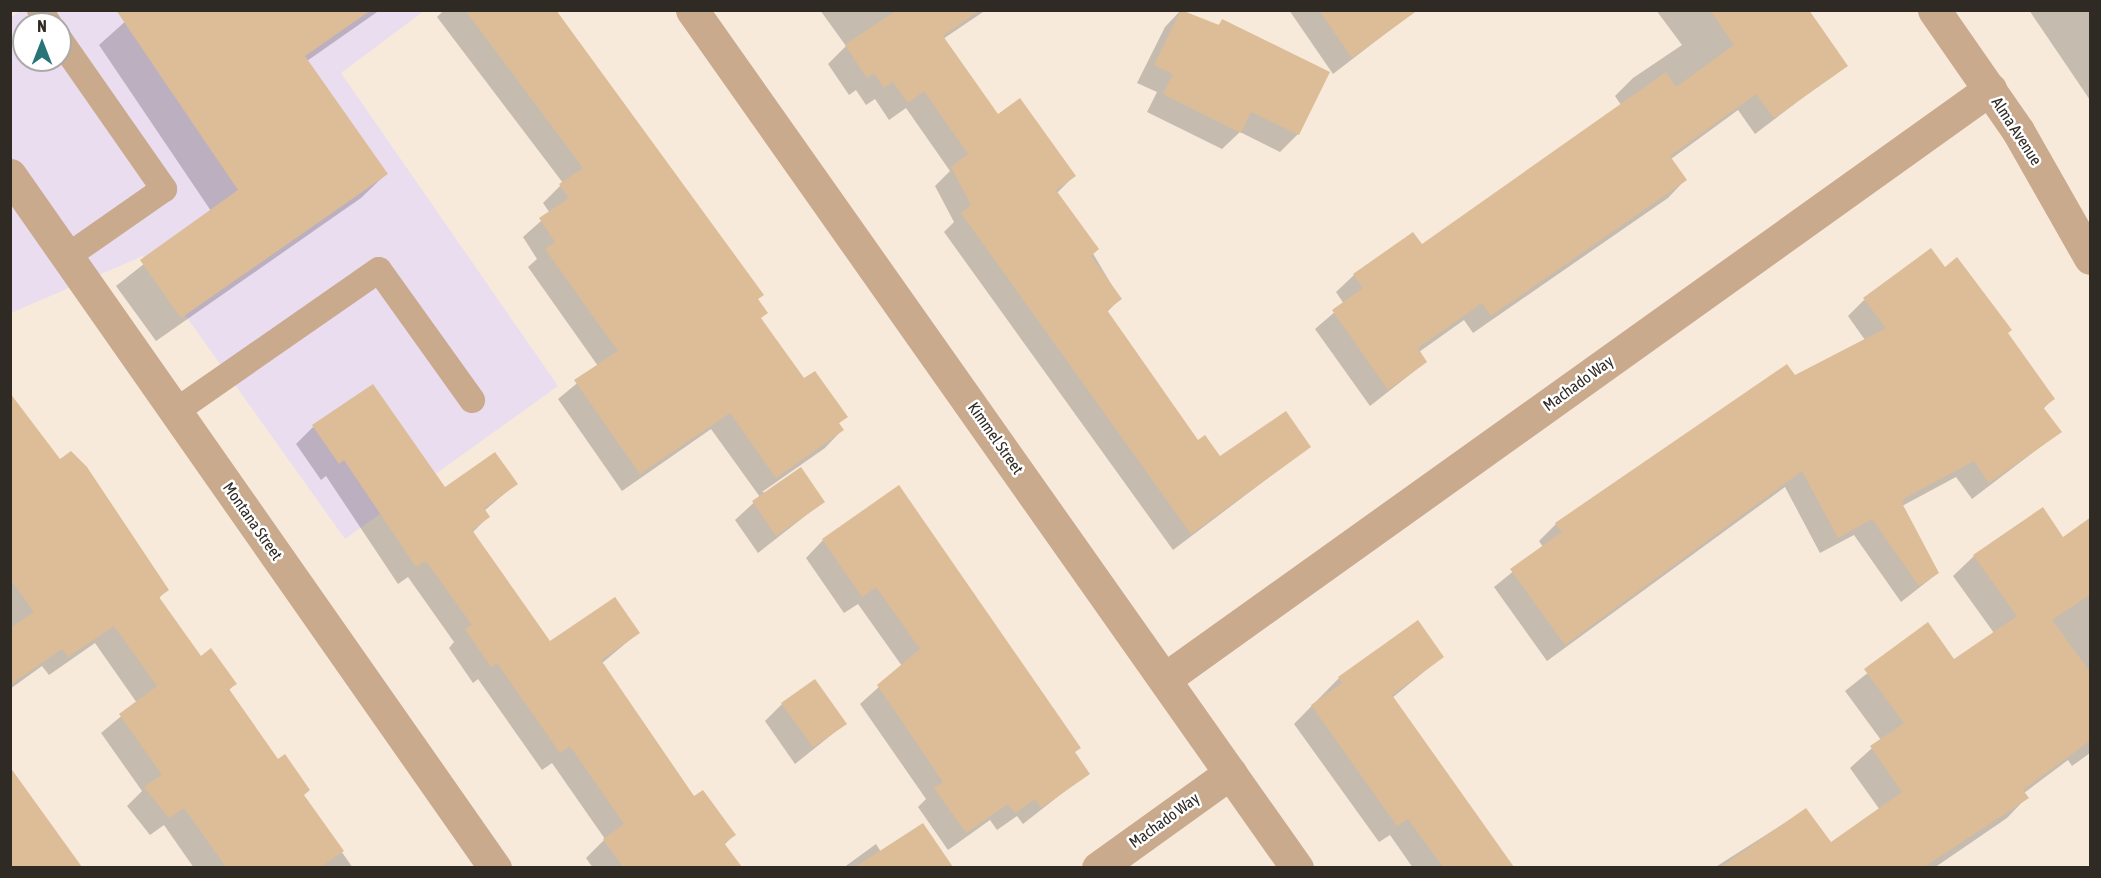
<!DOCTYPE html>
<html>
<head>
<meta charset="utf-8">
<style>
  body { margin:0 }
  #map { position:relative; width:2101px; height:878px; overflow:hidden; background:#f7eadb; font-family:"Asap Condensed",sans-serif }
  div>[style] { position:absolute }
  .commercial>* { inset:0; background:#ebddf0 }
  .shadow>* { inset:0; background:#0003 }
  .building>* { inset:0; background:#ddbd97 }
  .lane>* { height:26px; margin:-13px; padding:0 13px; transform-origin:13px; border-radius:13px; background:#caaa8d }
  .street>* { height:33px; margin:-16.5px; padding:0 16.5px; transform-origin:16.5px; border-radius:16.5px; background:#caaa8d }
  span { translate:-50% -50%; white-space:nowrap; text-align:center; line-height:1.15; -webkit-text-stroke:5px #fff; paint-order:stroke }
  .street-label { font-size:16px; color:#2f2a24 }
  .frame { position:absolute; inset:0; border:12px solid #2f2a24; pointer-events:none }
  .north { position:absolute; left:12px; top:12px; width:60px; height:60px; box-sizing:border-box; background:#fff; border:2px solid #acaaa7; border-radius:50%; rotate:0deg; font-size:16px; font-weight:700; line-height:24px; text-align:center; color:#2f2a24 }
  .north::after { content:''; display:block; margin:auto; width:21px; height:27px; background:#297476; clip-path:polygon(50% 0,100% 100%,50% 72%,0 100%) }
</style>
</head>
<body>
<div id="map">
  <div class="commercial">
    <i style="clip-path:polygon(evenodd,21px 10px,424px 11px,341px 73px,558px 386px,345px 539px,143px 256px,11px 313px,11px 18px,21px 10px,24px 24px,60px 24px,60px 60px,24px 60px,24px 24px)"></i>
  </div>
  <div class="shadow">
    <i style="clip-path:polygon(138px 10px,380px 10px,307px 61px,386px 174px,361px 198px,156px 341px,116px 286px,211px 211px,99px 45px)"></i>
    <i style="clip-path:polygon(444px 10px,555px 10px,757px 300px,760px 319px,804px 380px,846px 417px,838px 424px,842px 430px,825px 448px,762px 492px,823px 502px,758px 553px,735px 520px,760px 497px,711px 429px,622px 491px,558px 399px,598px 366px,528px 267px,537px 259px,523px 237px,550px 213px,543px 203px,563px 183px,437px 17px)"></i>
    <i style="clip-path:polygon(820px 10px,986px 10px,943px 39px,998px 116px,1074px 176px,1057px 193px,1120px 299px,1107px 312px,1197px 442px,1220px 458px,1309px 447px,1173px 550px,944px 232px,954px 222px,935px 186px,950px 171px,906px 108px,889px 120px,875px 99px,866px 105px,856px 90px,849px 95px,828px 64px,846px 46px)"></i>
    <i style="clip-path:polygon(1181px 10px,1217px 26px,1223px 21px,1298px 134px,1280px 152px,1240px 132px,1222px 149px,1147px 112px,1157px 92px,1137px 83px,1165px 27px)"></i>
    <i style="clip-path:polygon(1289px 10px,1402px 10px,1407px 17px,1333px 74px)"></i>
    <i style="clip-path:polygon(1656px 10px,1808px 10px,1846px 65px,1755px 134px,1738px 110px,1671px 159px,1685px 180px,1668px 198px,1473px 333px,1464px 320px,1419px 352px,1426px 362px,1370px 406px,1315px 329px,1344px 304px,1336px 292px,1354px 275px,1421px 246px,1621px 105px,1615px 96px,1633px 78px,1682px 45px)"></i>
    <i style="clip-path:polygon(2029px 10px,2090px 10px,2090px 100px)"></i>
    <i style="clip-path:polygon(1864px 300px,2053px 399px,2043px 409px,2060px 432px,1972px 499px,1956px 477px,1902px 506px,1938px 573px,1901px 602px,1854px 535px,1820px 553px,1785px 487px,1547px 661px,1494px 587px,1543px 547px,1539px 541px,1556px 524px,1794px 377px,1865px 340px,1848px 316px)"></i>
    <i style="clip-path:polygon(10px 421px,59px 462px,167px 590px,159px 598px,200px 658px,235px 684px,228px 691px,353px 868px,194px 868px,164px 825px,150px 835px,127px 806px,142px 791px,101px 733px,137px 703px,95px 643px,49px 675px,42px 666px,10px 689px)"></i>
    <i style="clip-path:polygon(313px 427px,444px 489px,516px 484px,484px 511px,488px 517px,472px 533px,550px 643px,638px 633px,601px 664px,694px 798px,734px 835px,724px 845px,740px 868px,593px 868px,586px 858px,605px 839px,552px 763px,542px 770px,478px 679px,473px 683px,449px 648px,454px 642px,408px 577px,398px 584px,326px 476px,321px 480px,296px 444px)"></i>
    <i style="clip-path:polygon(2043px 509px,2063px 539px,2090px 519px,2090px 753px,2072px 766px,2068px 760px,2024px 793px,2027px 797px,2007px 818px,1934px 868px,1714px 868px,1805px 810px,1831px 844px,1880px 810px,1850px 768px,1881px 740px,1845px 691px,1928px 625px,1954px 661px,1994px 633px,1953px 576px,1974px 556px)"></i>
    <i style="clip-path:polygon(823px 540px,1074px 753px,1088px 773px,1023px 824px,1017px 816px,997px 830px,990px 820px,948px 850px,918px 807px,926px 799px,860px 704px,902px 666px,858px 604px,844px 613px,806px 558px)"></i>
    <i style="clip-path:polygon(1442px 657px,1392px 698px,1512px 868px,1413px 868px,1390px 835px,1379px 842px,1294px 724px,1339px 678px)"></i>
    <i style="clip-path:polygon(782px 704px,845px 724px,795px 764px,765px 721px)"></i>
    <i style="clip-path:polygon(18px 779px,80px 868px,10px 868px,10px 785px)"></i>
    <i style="clip-path:polygon(922px 825px,951px 868px,843px 868px,876px 844px,881px 852px)"></i>
  </div>
  <div class="building">
    <i style="clip-path:polygon(116px 10px,371px 10px,305px 56px,388px 174px,181px 318px,140px 260px,238px 190px)"></i>
    <i style="clip-path:polygon(465px 10px,556px 10px,764px 295px,758px 299px,768px 313px,761px 318px,804px 378px,815px 371px,848px 417px,839px 423px,844px 430px,776px 478px,730px 413px,640px 474px,574px 380px,618px 351px,545px 249px,555px 242px,539px 218px,569px 198px,559px 184px,583px 168px)"></i>
    <i style="clip-path:polygon(897px 10px,980px 10px,943px 36px,998px 114px,1020px 98px,1076px 176px,1056px 190px,1099px 249px,1091px 256px,1122px 299px,1107px 310px,1198px 440px,1205px 435px,1220px 456px,1286px 411px,1311px 447px,1191px 534px,961px 213px,971px 205px,951px 167px,968px 154px,924px 91px,908px 103px,893px 82px,884px 88px,874px 73px,867px 78px,845px 45px)"></i>
    <i style="clip-path:polygon(1181px 10px,1219px 25px,1222px 19px,1330px 72px,1299px 135px,1251px 112px,1241px 133px,1163px 94px,1173px 74px,1154px 65px)"></i>
    <i style="clip-path:polygon(1319px 10px,1418px 10px,1352px 58px)"></i>
    <i style="clip-path:polygon(1710px 10px,1809px 10px,1848px 66px,1774px 118px,1756px 94px,1670px 156px,1687px 180px,1491px 316px,1482px 303px,1418px 348px,1427px 362px,1388px 390px,1332px 310px,1363px 288px,1353px 274px,1413px 232px,1422px 244px,1666px 72px,1676px 87px,1734px 45px)"></i>
    <i style="clip-path:polygon(1931px 248px,1945px 267px,1957px 257px,2012px 330px,2008px 333px,2055px 399px,2043px 407px,2062px 432px,1989px 483px,1974px 461px,1905px 498px,1902px 503px,1939px 573px,1919px 586px,1872px 519px,1838px 538px,1802px 471px,1565px 645px,1510px 569px,1562px 532px,1555px 523px,1787px 364px,1795px 375px,1886px 328px,1863px 298px)"></i>
    <i style="clip-path:polygon(373px 384px,445px 487px,495px 452px,518px 484px,484px 508px,490px 517px,472px 530px,550px 641px,615px 597px,640px 633px,601px 660px,694px 796px,703px 790px,736px 835px,724px 843px,742px 867px,623px 867px,603px 839px,624px 824px,570px 746px,560px 753px,497px 663px,491px 667px,465px 629px,472px 625px,426px 561px,416px 567px,344px 460px,339px 464px,312px 425px)"></i>
    <i style="clip-path:polygon(10px 393px,60px 459px,71px 451px,87px 467px,169px 590px,159px 597px,201px 656px,211px 648px,237px 684px,229px 689px,278px 759px,285px 754px,310px 790px,304px 795px,344px 851px,321px 867px,226px 867px,184px 808px,169px 818px,144px 787px,162px 775px,119px 714px,157px 686px,114px 626px,68px 657px,62px 649px,10px 685px,10px 628px,34px 612px,10px 579px)"></i>
    <i style="clip-path:polygon(801px 467px,825px 502px,776px 536px,752px 501px)"></i>
    <i style="clip-path:polygon(899px 485px,1081px 748px,1075px 752px,1090px 774px,1041px 808px,1035px 799px,1015px 813px,1008px 804px,966px 833px,934px 788px,943px 782px,877px 685px,920px 649px,876px 587px,862px 597px,822px 539px)"></i>
    <i style="clip-path:polygon(2043px 507px,2063px 537px,2091px 517px,2091px 594px,2052px 620px,2091px 673px,2091px 740px,2023px 790px,2029px 798px,1924px 867px,1721px 867px,1806px 808px,1831px 842px,1902px 792px,1870px 746px,1904px 723px,1864px 669px,1928px 622px,1954px 659px,2017px 616px,1973px 555px)"></i>
    <i style="clip-path:polygon(1418px 620px,1444px 657px,1392px 695px,1514px 867px,1443px 867px,1408px 819px,1397px 826px,1311px 705px,1342px 683px,1338px 677px)"></i>
    <i style="clip-path:polygon(815px 679px,847px 724px,813px 747px,781px 703px)"></i>
    <i style="clip-path:polygon(10px 767px,82px 867px,10px 867px)"></i>
    <i style="clip-path:polygon(923px 823px,953px 867px,855px 867px)"></i>
  </div>
  <div class="lane">
    <i style="left:40px;top:10px;width:17px;rotate:57deg"></i>
    <i style="left:60px;top:40px;width:182px;rotate:55.1deg"></i>
    <i style="left:164px;top:189px;width:117px;rotate:145.1deg"></i>
    <i style="left:176px;top:411px;width:247px;rotate:-34.8deg"></i>
    <i style="left:379px;top:270px;width:160px;rotate:54.4deg"></i>
  </div>
  <div class="street">
    <i style="left:692px;top:10px;width:1050px;rotate:54.81deg"></i>
    <i style="left:1934px;top:10px;width:147px;rotate:55.2deg"></i>
    <i style="left:2018px;top:131px;width:146px;rotate:60.4deg"></i>
    <i style="left:10px;top:175px;width:846px;rotate:55.01deg"></i>
    <i style="left:1166px;top:678px;width:1013px;rotate:-35.56deg"></i>
    <i style="left:1098px;top:868px;width:163px;rotate:-35.7deg"></i>
  </div>
  <div class="street-label">
    <span style="left:2017px;top:131px;rotate:57deg">Alma Avenue</span>
    <span style="left:1578px;top:383px;rotate:-36deg">Machado Way</span>
    <span style="left:996px;top:438px;rotate:55deg">Kimmel Street</span>
    <span style="left:253px;top:521px;rotate:55deg">Montana Street</span>
    <span style="left:1164px;top:820px;rotate:-36deg">Machado Way</span>
  </div>
  <div class="frame"></div>
  <div class="north">N</div>
</div>
</body>
</html>
